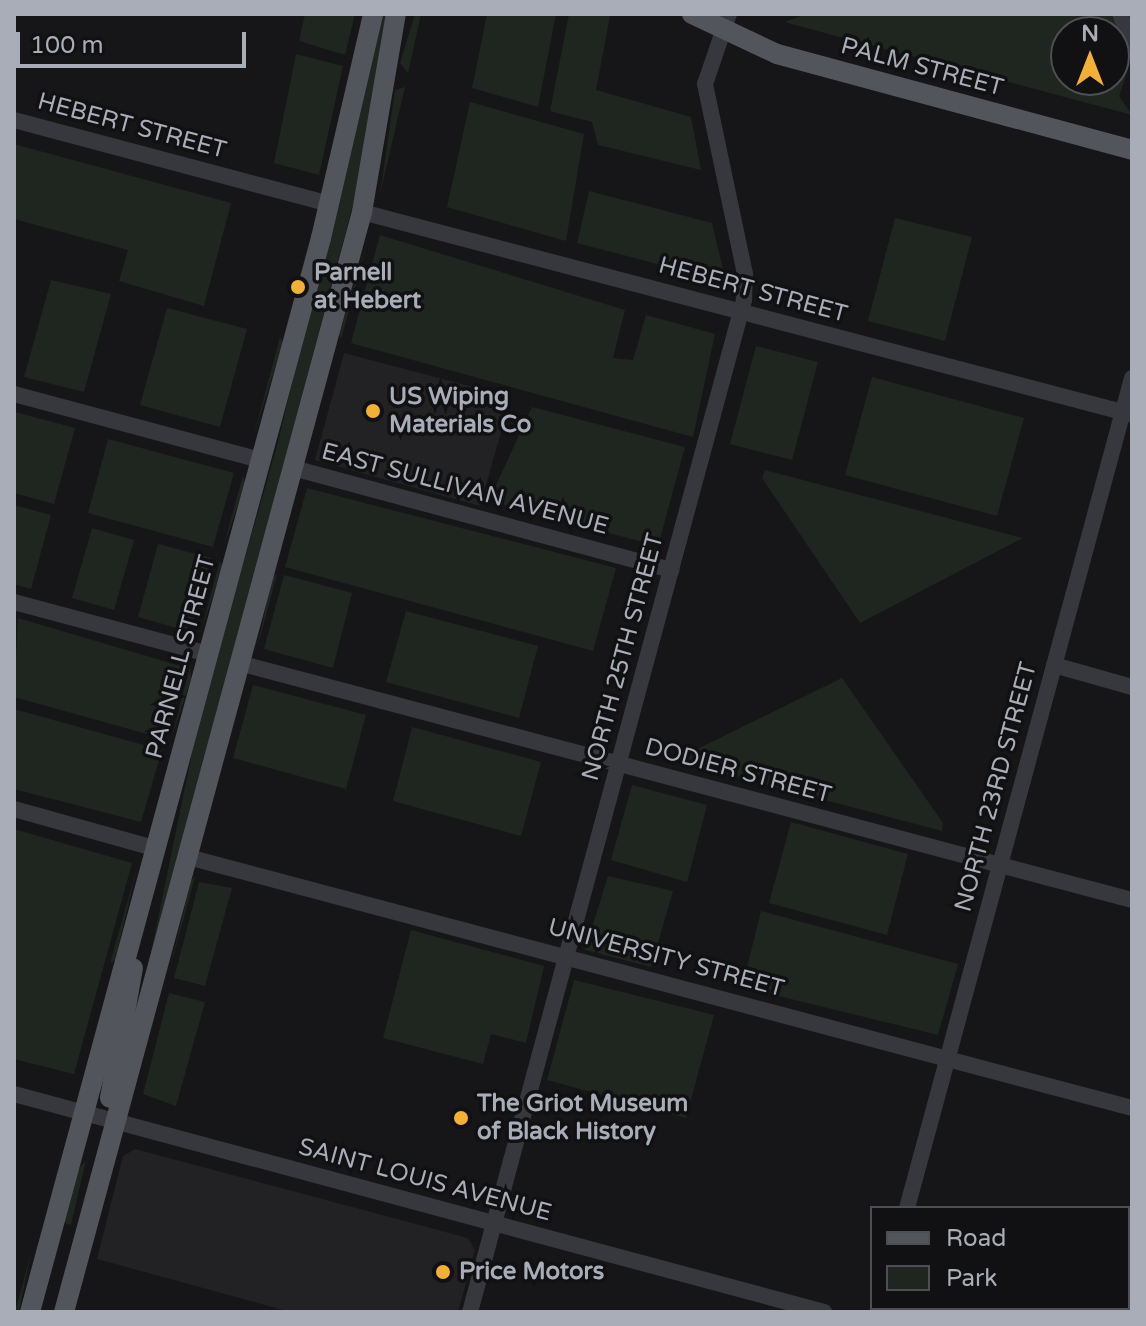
<!DOCTYPE html>
<html>
<head>
<meta charset="utf-8">
<style>
  body { margin:0 }
  #map { position:relative; width:1146px; height:1326px; overflow:hidden; background:#161618; font-family:"Varela Round",sans-serif }
  div>[style] { position:absolute }
  .built>* { inset:0; background:#222225 }
  .green>* { inset:0; background:#1e261f }
  .minor>* { height:16px; margin:-8px; padding:0 8px; transform-origin:8px; border-radius:8px; background:#37383d }
  .major>* { height:20px; margin:-10px; padding:0 10px; transform-origin:10px; border-radius:10px; background:#53555c }
  .dots>* { width:22px; height:22px; translate:-50% -50%; box-sizing:border-box; border:4px solid #111113; border-radius:50% }
  span { translate:-50% -50%; white-space:nowrap; text-align:center; line-height:1.15; -webkit-text-stroke:7px #111113; paint-order:stroke }
  .street-label { font-size:24px; color:#a8adb8 }
  .poi-label { font-size:24px; color:#a8adb8; font-weight:700 }
  .left { translate:0 -50%; text-align:left }
  .frame { position:absolute; inset:0; border:16px solid #a8adb8; pointer-events:none }
  .legend { position:absolute; left:870px; top:1206px; width:260px; height:104px; box-sizing:border-box; background:#111113; border:2px solid #4d4f55; margin:0; padding:10px 14px; list-style:none; font-size:24px; color:#a8adb8 }
  .legend li { display:flex; align-items:center; gap:16px; height:40px }
  .legend b { width:40px; border:2px solid #4d4f55 }
  .north { position:absolute; left:1050px; top:16px; width:80px; height:80px; box-sizing:border-box; background:#111113; border:2px solid #4d4f55; border-radius:50%; rotate:0deg; font-size:22px; font-weight:700; line-height:32px; text-align:center; color:#a8adb8 }
  .north::after { content:''; display:block; margin:auto; width:28px; height:36px; background:#f2b134; clip-path:polygon(50% 0,100% 100%,50% 72%,0 100%) }
  .scale { position:absolute; left:16px; top:32px; width:230px; height:36px; box-sizing:border-box; border:4px solid #a8adb8; border-top:0; padding-left:10px; font-size:24px; line-height:28px; white-space:nowrap; color:#a8adb8; -webkit-text-stroke:6px #111113; paint-order:stroke }
</style>
</head>
<body>
<div id="map">
  <div class="built">
    <i style="clip-path:polygon(344px 353px,511px 397px,480px 506px,315px 460px)"></i>
    <i style="clip-path:polygon(135px 1149px,468px 1238px,475px 1250px,458px 1312px,291px 1312px,97px 1259px,123px 1156px)"></i>
  </div>
  <div class="green">
    <i style="clip-path:polygon(305px 14px,355px 14px,345px 55px,299px 41px)"></i>
    <i style="clip-path:polygon(381px 14px,390px 14px,358px 186px,145px 982px,200px 714px,277px 446px)"></i>
    <i style="clip-path:polygon(415px 14px,421px 14px,408px 73px,400px 63px)"></i>
    <i style="clip-path:polygon(487px 14px,556px 14px,538px 107px,472px 88px)"></i>
    <i style="clip-path:polygon(569px 14px,610px 16px,596px 90px,691px 117px,701px 170px,598px 145px,592px 122px,550px 111px)"></i>
    <i style="clip-path:polygon(evenodd,807px 14px,1111px 14px,1130px 63px,1119px 96px,1132px 115px,784px 22px,807px 14px,1066px 32px,1114px 32px,1114px 80px,1066px 80px,1066px 32px)"></i>
    <i style="clip-path:polygon(296px 54px,343px 66px,319px 175px,274px 163px)"></i>
    <i style="clip-path:polygon(405px 87px,380px 195px,395px 90px)"></i>
    <i style="clip-path:polygon(470px 102px,584px 134px,566px 241px,447px 207px)"></i>
    <i style="clip-path:polygon(14px 144px,231px 203px,204px 306px,119px 281px,128px 250px,14px 219px)"></i>
    <i style="clip-path:polygon(589px 191px,712px 223px,726px 282px,577px 243px)"></i>
    <i style="clip-path:polygon(895px 218px,972px 237px,945px 341px,868px 321px)"></i>
    <i style="clip-path:polygon(380px 235px,625px 310px,613px 358px,633px 360px,646px 315px,715px 334px,693px 437px,351px 343px)"></i>
    <i style="clip-path:polygon(368px 239px,341px 340px,339px 334px)"></i>
    <i style="clip-path:polygon(51px 280px,111px 294px,84px 392px,24px 377px)"></i>
    <i style="clip-path:polygon(167px 308px,247px 329px,220px 427px,140px 405px)"></i>
    <i style="clip-path:polygon(280px 337px,283px 343px,253px 438px)"></i>
    <i style="clip-path:polygon(756px 346px,818px 362px,792px 460px,730px 444px)"></i>
    <i style="clip-path:polygon(872px 377px,1024px 418px,997px 516px,845px 475px)"></i>
    <i style="clip-path:polygon(532px 407px,685px 447px,658px 546px,496px 503px,491px 496px)"></i>
    <i style="clip-path:polygon(15px 412px,75px 428px,54px 504px,14px 493px)"></i>
    <i style="clip-path:polygon(108px 439px,234px 473px,213px 547px,88px 513px)"></i>
    <i style="clip-path:polygon(765px 470px,1023px 538px,860px 623px,762px 478px)"></i>
    <i style="clip-path:polygon(243px 475px,245px 485px,223px 548px)"></i>
    <i style="clip-path:polygon(307px 488px,616px 568px,593px 651px,285px 567px)"></i>
    <i style="clip-path:polygon(14px 505px,51px 515px,31px 589px,14px 584px)"></i>
    <i style="clip-path:polygon(92px 528px,134px 540px,114px 610px,72px 598px)"></i>
    <i style="clip-path:polygon(158px 544px,211px 558px,191px 632px,138px 617px)"></i>
    <i style="clip-path:polygon(220px 561px,223px 566px,200px 634px)"></i>
    <i style="clip-path:polygon(277px 574px,257px 649px,272px 577px)"></i>
    <i style="clip-path:polygon(284px 575px,352px 593px,333px 668px,264px 649px)"></i>
    <i style="clip-path:polygon(406px 611px,538px 646px,519px 718px,386px 682px)"></i>
    <i style="clip-path:polygon(18px 618px,184px 667px,165px 739px,14px 697px)"></i>
    <i style="clip-path:polygon(190px 666px,191px 679px,171px 740px)"></i>
    <i style="clip-path:polygon(842px 678px,943px 823px,942px 831px,684px 763px,685px 755px)"></i>
    <i style="clip-path:polygon(253px 685px,366px 715px,346px 789px,233px 758px)"></i>
    <i style="clip-path:polygon(14px 709px,162px 750px,141px 822px,14px 789px)"></i>
    <i style="clip-path:polygon(412px 727px,541px 762px,521px 836px,393px 801px)"></i>
    <i style="clip-path:polygon(632px 785px,707px 805px,687px 882px,611px 860px)"></i>
    <i style="clip-path:polygon(791px 822px,908px 854px,887px 935px,769px 903px)"></i>
    <i style="clip-path:polygon(14px 829px,132px 863px,74px 1074px,14px 1059px)"></i>
    <i style="clip-path:polygon(138px 864px,115px 960px,110px 963px)"></i>
    <i style="clip-path:polygon(608px 876px,673px 891px,651px 967px,585px 950px)"></i>
    <i style="clip-path:polygon(195px 877px,168px 976px,191px 881px)"></i>
    <i style="clip-path:polygon(199px 882px,232px 888px,205px 986px,174px 978px)"></i>
    <i style="clip-path:polygon(761px 911px,958px 964px,938px 1035px,742px 987px)"></i>
    <i style="clip-path:polygon(411px 930px,544px 966px,526px 1043px,491px 1034px,483px 1064px,383px 1038px)"></i>
    <i style="clip-path:polygon(574px 980px,714px 1015px,686px 1118px,547px 1080px)"></i>
    <i style="clip-path:polygon(169px 993px,205px 1002px,176px 1106px,143px 1094px)"></i>
    <i style="clip-path:polygon(86px 1160px,71px 1225px,64px 1223px,77px 1171px)"></i>
    <i style="clip-path:polygon(31px 1253px,19px 1312px,15px 1312px)"></i>
  </div>
  <div class="minor">
    <i style="left:1120px;top:14px;width:33px;rotate:69deg"></i>
    <i style="left:14px;top:120px;width:327px;rotate:14.9deg"></i>
    <i style="left:362px;top:212px;width:794px;rotate:14.74deg"></i>
    <i style="left:14px;top:394px;width:256px;rotate:15deg"></i>
    <i style="left:293px;top:468px;width:392px;rotate:15.1deg"></i>
    <i style="left:14px;top:602px;width:201px;rotate:15deg"></i>
    <i style="left:239px;top:663px;width:924px;rotate:14.86deg"></i>
    <i style="left:1054px;top:665px;width:81px;rotate:15.8deg"></i>
    <i style="left:14px;top:809px;width:148px;rotate:15.6deg"></i>
    <i style="left:188px;top:857px;width:977px;rotate:14.89deg"></i>
    <i style="left:14px;top:1094px;width:839px;rotate:15.06deg"></i>
    <i style="left:907px;top:1208px;width:860px;rotate:-74.83deg"></i>
    <i style="left:470px;top:1312px;width:1048px;rotate:-74.85deg"></i>
    <i style="left:744px;top:300px;width:26px;rotate:-88deg"></i>
    <i style="left:745px;top:274px;width:194px;rotate:-101.9deg"></i>
    <i style="left:705px;top:84px;width:74px;rotate:-71.1deg"></i>
    <i style="left:879px;top:1312px;width:4px;rotate:-76deg"></i>
  </div>
  <div class="major">
    <i style="left:692px;top:14px;width:94px;rotate:25.2deg"></i>
    <i style="left:777px;top:54px;width:368px;rotate:15.1deg"></i>
    <i style="left:110px;top:1098px;width:132px;rotate:-80deg"></i>
    <i style="left:30px;top:1312px;width:1113px;rotate:-74.84deg"></i>
    <i style="left:321px;top:238px;width:230px;rotate:-76.9deg"></i>
    <i style="left:64px;top:1312px;width:1140px;rotate:-74.84deg"></i>
    <i style="left:362px;top:212px;width:201px;rotate:-80.3deg"></i>
  </div>
  <div class="dots">
    <i style="left:298px;top:287px;background:#f2b134"></i>
    <i style="left:373px;top:411px;background:#f2b134"></i>
    <i style="left:461px;top:1118px;background:#f2b134"></i>
    <i style="left:443px;top:1272px;background:#f2b134"></i>
  </div>
  <div class="street-label">
    <span style="left:922px;top:67px;rotate:15deg">PALM STREET</span>
    <span style="left:132px;top:126px;rotate:15deg">HEBERT STREET</span>
    <span style="left:753px;top:290px;rotate:15deg">HEBERT STREET</span>
    <span style="left:465px;top:489px;rotate:15deg">EAST SULLIVAN AVENUE</span>
    <span style="left:181px;top:657px;rotate:-75deg">PARNELL STREET</span>
    <span style="left:623px;top:657px;rotate:-75deg">NORTH 25TH STREET</span>
    <span style="left:738px;top:771px;rotate:15deg">DODIER STREET</span>
    <span style="left:996px;top:787px;rotate:-75deg">NORTH 23RD STREET</span>
    <span style="left:666px;top:958px;rotate:15deg">UNIVERSITY STREET</span>
    <span style="left:425px;top:1180px;rotate:15deg">SAINT LOUIS AVENUE</span>
  </div>
  <div class="poi-label">
    <span class="left" style="left:314px;top:287px">Parnell<br>at Hebert</span>
    <span class="left" style="left:389px;top:411px">US Wiping<br>Materials Co</span>
    <span class="left" style="left:477px;top:1118px">The Griot Museum<br>of Black History</span>
    <span class="left" style="left:459px;top:1272px">Price Motors</span>
  </div>
  <div class="frame"></div>
  <ul class="legend">
  <li><b style="height:10px;background:#53555c"></b>Road</li>
  <li><b style="height:22px;background:#1e261f"></b>Park</li>
  </ul>
  <div class="north">N</div>
  <div class="scale">100 m</div>
</div>
</body>
</html>
